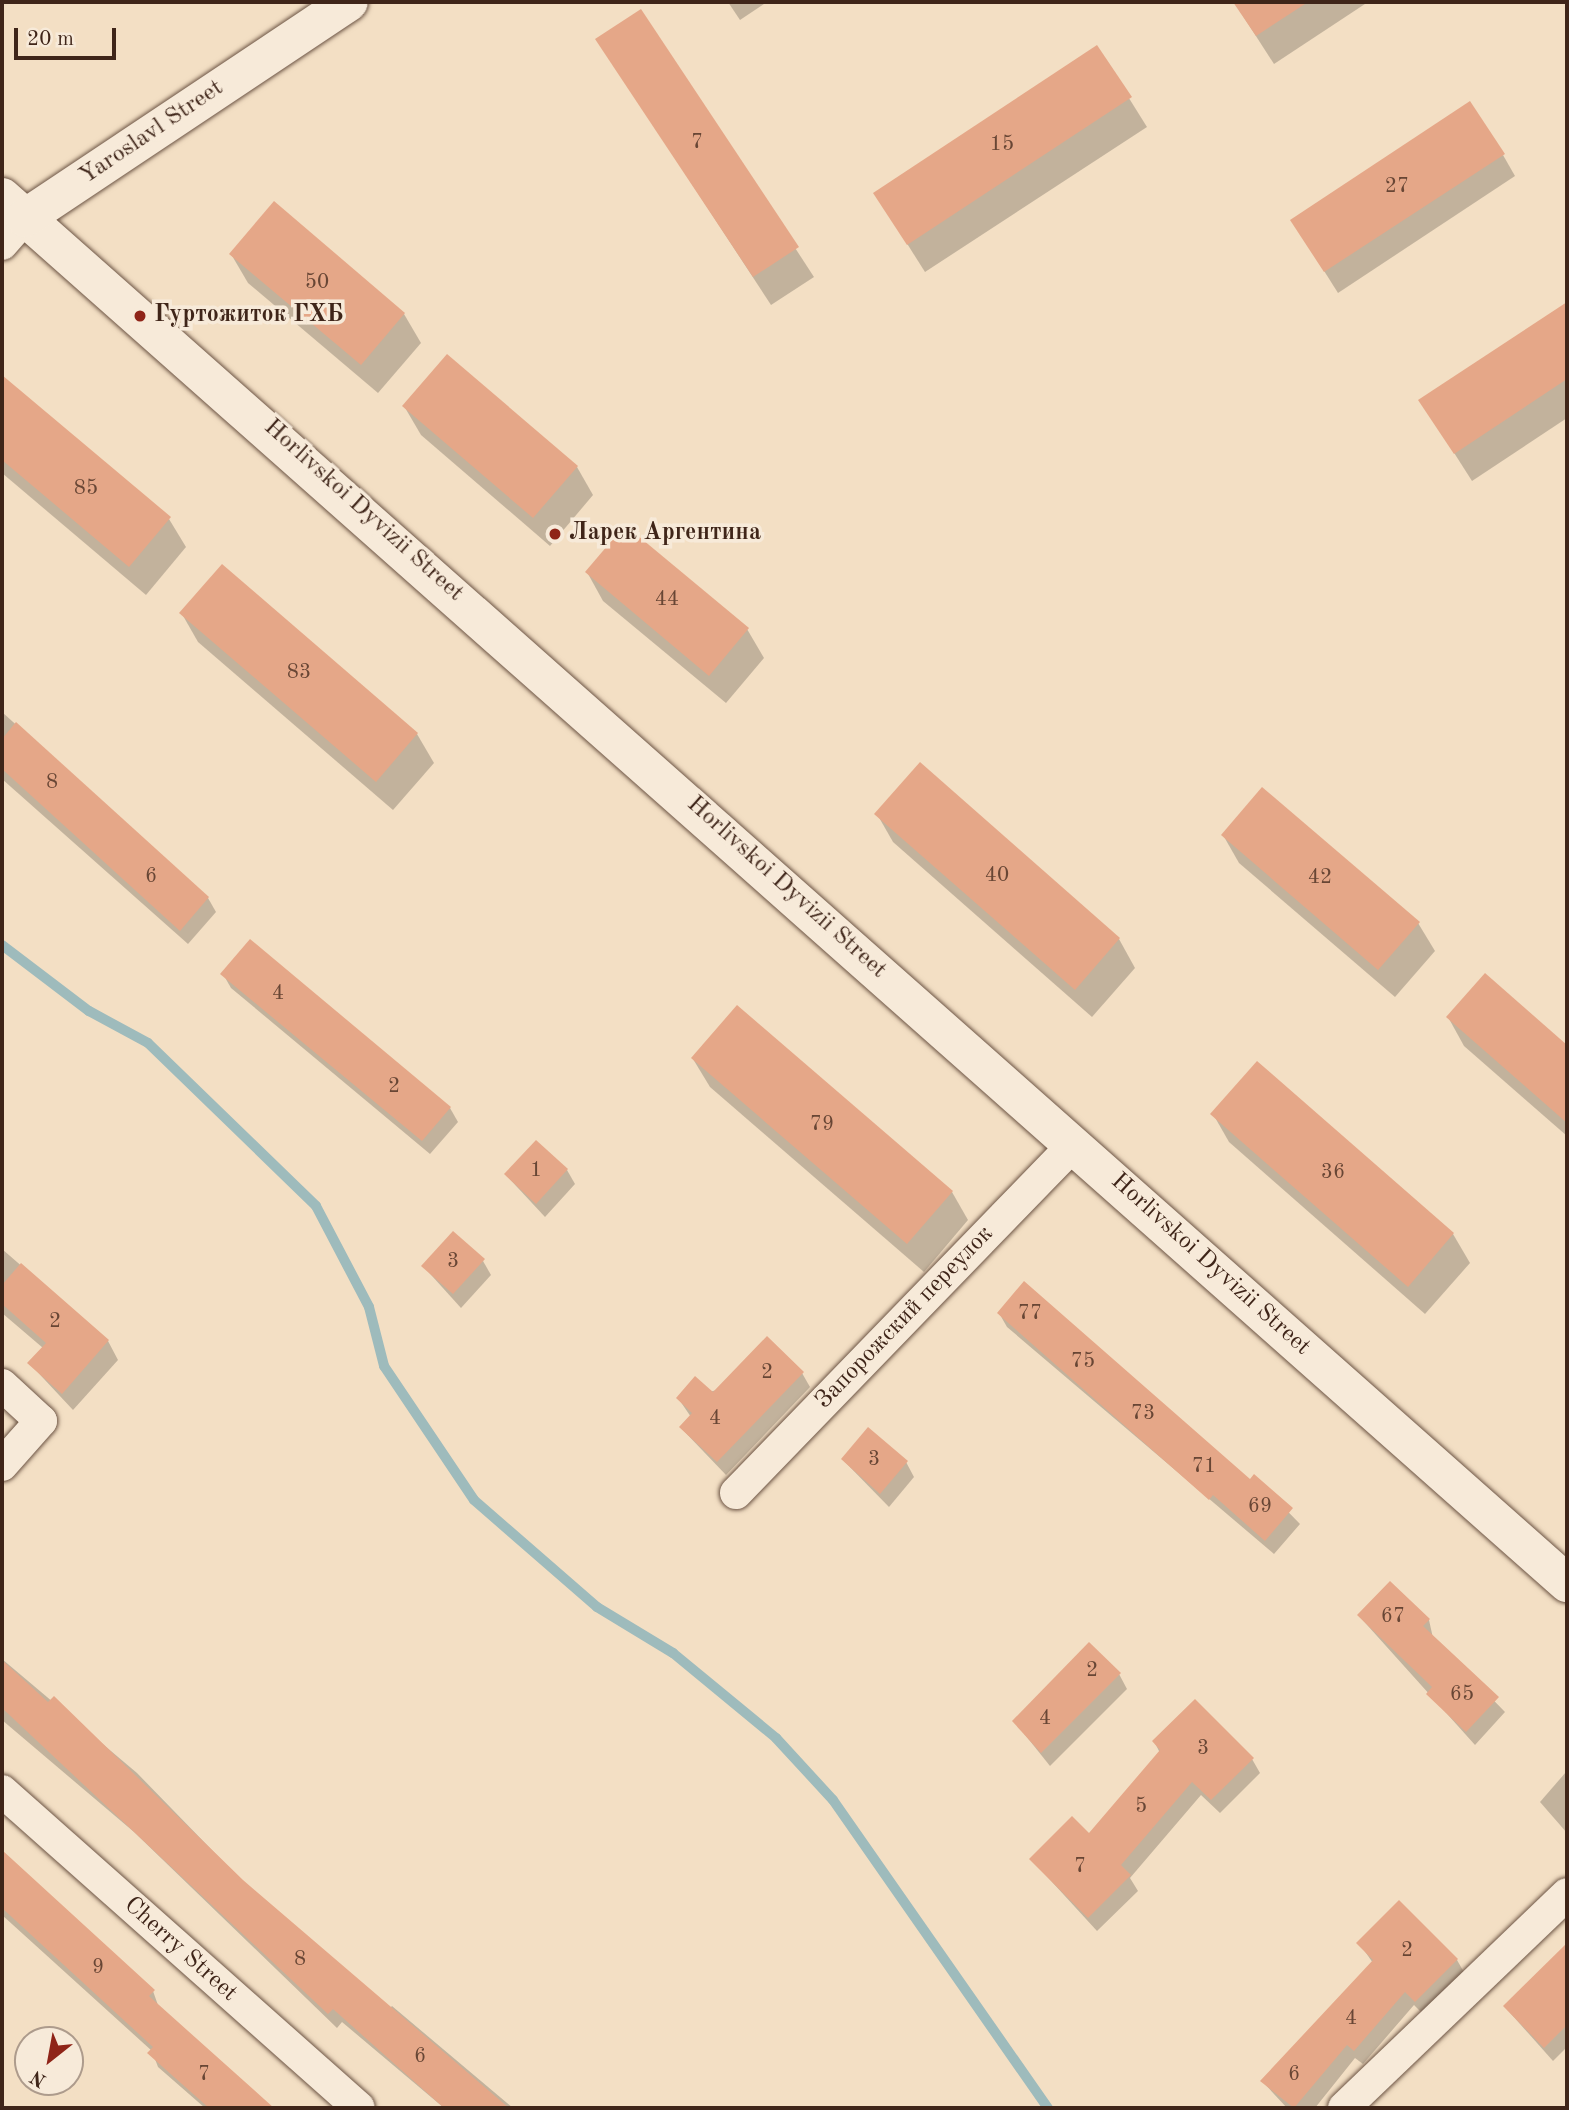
<!DOCTYPE html>
<html>
<head>
<meta charset="utf-8">
<style>
  body { margin:0 }
  #map { position:relative; width:1569px; height:2110px; overflow:hidden; background:#f3dfc4; font-family:"Old Standard TT",serif }
  div>[style] { position:absolute }
  .shadow>* { inset:0; background:#0003 }
  .stream>* { height:10px; margin:-5px; padding:0 5px; transform-origin:5px; border-radius:5px; background:#9ebbbc }
  .building>* { inset:0; background:#e5a788 }
  .roads { filter:drop-shadow(0 0 2px #6c5444) drop-shadow(0 0 2px #6c5444) }
  .street>* { height:32px; margin:-16px; padding:0 16px; transform-origin:16px; border-radius:16px; background:#f7ead9 }
  .secondary>* { height:38px; margin:-19px; padding:0 19px; transform-origin:19px; border-radius:19px; background:#f7ead9 }
  .dots>* { width:19px; height:19px; translate:-50% -50%; box-sizing:border-box; border:4px solid #f7ead9; border-radius:50% }
  span { translate:-50% -50%; white-space:nowrap; text-align:center; line-height:1.15; -webkit-text-stroke:7px #f7ead9; paint-order:stroke }
  .number-label { font-size:21px; color:#684635 }
  .number-label span { -webkit-text-stroke-width:0 }
  .street-label { font-size:24px; color:#3f2519 }
  .poi-label { font-size:24px; color:#3f2519; font-weight:700 }
  .left { translate:0 -50%; text-align:left }
  .frame { position:absolute; inset:0; border:4px solid #3f2519; pointer-events:none }
  .north { position:absolute; left:14px; top:2026px; width:70px; height:70px; box-sizing:border-box; background:#f7ead9; border:2px solid #ad9b8c; border-radius:50%; rotate:211deg; font-size:19px; font-weight:700; line-height:28px; text-align:center; color:#3f2519 }
  .north::after { content:''; display:block; margin:auto; width:24px; height:32px; background:#8f2418; clip-path:polygon(50% 0,100% 100%,50% 72%,0 100%) }
  .scale { position:absolute; left:14px; top:28px; width:102px; height:32px; box-sizing:border-box; border:4px solid #3f2519; border-top:0; padding-left:9px; font-size:21px; line-height:24px; white-space:nowrap; color:#3f2519; -webkit-text-stroke:5px #f7ead9; paint-order:stroke }
</style>
</head>
<body>
<div id="map">
  <div class="shadow">
    <i style="clip-path:polygon(728px 2px,767px 2px,740px 20px)"></i>
    <i style="clip-path:polygon(1234px 2px,1368px 2px,1274px 64px)"></i>
    <i style="clip-path:polygon(641px 11px,814px 277px,771px 305px,598px 40px)"></i>
    <i style="clip-path:polygon(1097px 47px,1147px 127px,925px 272px,875px 193px)"></i>
    <i style="clip-path:polygon(1503px 155px,1515px 176px,1338px 293px,1292px 220px)"></i>
    <i style="clip-path:polygon(231px 254px,404px 314px,421px 343px,378px 393px,248px 283px)"></i>
    <i style="clip-path:polygon(1567px 304px,1567px 418px,1472px 481px,1421px 401px)"></i>
    <i style="clip-path:polygon(2px 378px,169px 519px,186px 547px,146px 595px,2px 473px)"></i>
    <i style="clip-path:polygon(404px 406px,577px 467px,593px 495px,550px 546px,421px 435px)"></i>
    <i style="clip-path:polygon(222px 567px,417px 734px,434px 763px,393px 810px,198px 642px,182px 614px)"></i>
    <i style="clip-path:polygon(587px 572px,747px 629px,764px 658px,726px 703px,603px 601px)"></i>
    <i style="clip-path:polygon(2px 712px,208px 898px,216px 912px,188px 944px,2px 779px)"></i>
    <i style="clip-path:polygon(920px 765px,1119px 939px,1135px 968px,1092px 1017px,893px 842px,877px 814px)"></i>
    <i style="clip-path:polygon(1223px 835px,1418px 923px,1435px 951px,1395px 997px,1239px 863px)"></i>
    <i style="clip-path:polygon(223px 974px,450px 1108px,458px 1122px,430px 1154px,231px 988px)"></i>
    <i style="clip-path:polygon(1485px 975px,1567px 1047px,1567px 1136px,1464px 1046px,1448px 1017px)"></i>
    <i style="clip-path:polygon(693px 1059px,952px 1192px,968px 1220px,924px 1272px,710px 1087px)"></i>
    <i style="clip-path:polygon(1258px 1063px,1453px 1234px,1470px 1263px,1425px 1314px,1229px 1142px,1213px 1114px)"></i>
    <i style="clip-path:polygon(567px 1170px,575px 1184px,545px 1217px,506px 1175px)"></i>
    <i style="clip-path:polygon(2px 1249px,108px 1341px,118px 1360px,73px 1410px,30px 1364px,43px 1348px,2px 1313px)"></i>
    <i style="clip-path:polygon(483px 1261px,491px 1275px,461px 1308px,423px 1266px)"></i>
    <i style="clip-path:polygon(999px 1313px,1250px 1482px,1254px 1477px,1300px 1524px,1274px 1554px,1007px 1327px)"></i>
    <i style="clip-path:polygon(802px 1373px,810px 1387px,726px 1475px,681px 1428px,691px 1417px,678px 1398px)"></i>
    <i style="clip-path:polygon(843px 1460px,906px 1462px,914px 1477px,889px 1507px)"></i>
    <i style="clip-path:polygon(1359px 1616px,1429px 1620px,1433px 1638px,1505px 1712px,1475px 1745px)"></i>
    <i style="clip-path:polygon(2px 1659px,137px 1773px,242px 1881px,387px 2011px,392px 2006px,513px 2108px,444px 2108px,342px 2022px,337px 2028px,134px 1832px,2px 1720px)"></i>
    <i style="clip-path:polygon(1119px 1674px,1127px 1689px,1050px 1766px,1014px 1721px)"></i>
    <i style="clip-path:polygon(1154px 1741px,1252px 1759px,1260px 1773px,1220px 1813px,1201px 1795px,1130px 1878px,1138px 1891px,1097px 1931px,1031px 1859px,1089px 1836px,1160px 1753px)"></i>
    <i style="clip-path:polygon(1566px 1772px,1567px 1773px,1567px 1833px,1540px 1802px)"></i>
    <i style="clip-path:polygon(2px 1854px,153px 1991px,159px 2008px,271px 2108px,205px 2108px,158px 2067px,152px 2051px,2px 1915px)"></i>
    <i style="clip-path:polygon(1359px 1943px,1457px 1960px,1465px 1974px,1424px 2015px,1414px 2005px,1363px 2064px,1355px 2058px,1315px 2108px,1287px 2108px,1262px 2081px,1373px 1963px)"></i>
    <i style="clip-path:polygon(1560px 1953px,1567px 1961px,1567px 2047px,1553px 2061px,1505px 2007px)"></i>
  </div>
  <div class="stream">
    <i style="left:2px;top:945px;width:109px;rotate:37.2deg"></i>
    <i style="left:89px;top:1011px;width:67px;rotate:28.5deg"></i>
    <i style="left:148px;top:1043px;width:234px;rotate:44.1deg"></i>
    <i style="left:316px;top:1206px;width:114px;rotate:62.3deg"></i>
    <i style="left:369px;top:1307px;width:61px;rotate:75.7deg"></i>
    <i style="left:384px;top:1366px;width:161px;rotate:56.1deg"></i>
    <i style="left:474px;top:1500px;width:163px;rotate:41deg"></i>
    <i style="left:597px;top:1607px;width:89px;rotate:31.2deg"></i>
    <i style="left:673px;top:1653px;width:134px;rotate:39.5deg"></i>
    <i style="left:776px;top:1738px;width:84px;rotate:47.4deg"></i>
    <i style="left:833px;top:1800px;width:376px;rotate:55.1deg"></i>
  </div>
  <div class="building">
    <i style="clip-path:polygon(1233px 2px,1308px 2px,1256px 36px)"></i>
    <i style="clip-path:polygon(641px 9px,799px 247px,753px 277px,595px 39px)"></i>
    <i style="clip-path:polygon(1097px 45px,1132px 97px,907px 245px,873px 193px)"></i>
    <i style="clip-path:polygon(1470px 101px,1505px 154px,1324px 272px,1290px 220px)"></i>
    <i style="clip-path:polygon(274px 201px,405px 313px,361px 365px,229px 254px)"></i>
    <i style="clip-path:polygon(1567px 302px,1567px 379px,1454px 454px,1418px 400px)"></i>
    <i style="clip-path:polygon(447px 354px,578px 466px,533px 518px,402px 406px)"></i>
    <i style="clip-path:polygon(2px 375px,171px 517px,129px 567px,2px 460px)"></i>
    <i style="clip-path:polygon(625px 525px,749px 628px,709px 676px,585px 572px)"></i>
    <i style="clip-path:polygon(222px 564px,418px 733px,376px 782px,179px 613px)"></i>
    <i style="clip-path:polygon(16px 722px,209px 897px,180px 931px,2px 769px,2px 739px)"></i>
    <i style="clip-path:polygon(920px 762px,1120px 938px,1075px 990px,874px 814px)"></i>
    <i style="clip-path:polygon(1262px 787px,1420px 922px,1378px 970px,1221px 835px)"></i>
    <i style="clip-path:polygon(250px 939px,451px 1107px,422px 1141px,220px 974px)"></i>
    <i style="clip-path:polygon(1485px 973px,1567px 1045px,1567px 1123px,1446px 1017px)"></i>
    <i style="clip-path:polygon(737px 1005px,953px 1191px,907px 1244px,691px 1058px)"></i>
    <i style="clip-path:polygon(1257px 1061px,1454px 1233px,1408px 1287px,1210px 1114px)"></i>
    <i style="clip-path:polygon(536px 1140px,568px 1169px,536px 1204px,504px 1174px)"></i>
    <i style="clip-path:polygon(453px 1231px,485px 1259px,453px 1294px,421px 1266px)"></i>
    <i style="clip-path:polygon(21px 1263px,109px 1340px,62px 1394px,27px 1363px,46px 1343px,2px 1304px,2px 1285px)"></i>
    <i style="clip-path:polygon(1024px 1281px,1250px 1479px,1254px 1474px,1293px 1508px,1265px 1541px,1213px 1495px,1209px 1500px,997px 1313px)"></i>
    <i style="clip-path:polygon(767px 1336px,804px 1372px,717px 1462px,679px 1427px,692px 1413px,676px 1398px,695px 1376px,713px 1392px)"></i>
    <i style="clip-path:polygon(868px 1427px,908px 1461px,880px 1494px,841px 1459px)"></i>
    <i style="clip-path:polygon(1390px 1581px,1430px 1619px,1423px 1626px,1499px 1697px,1466px 1732px,1426px 1694px,1432px 1687px,1357px 1615px)"></i>
    <i style="clip-path:polygon(1089px 1642px,1121px 1673px,1041px 1753px,1012px 1721px)"></i>
    <i style="clip-path:polygon(2px 1660px,48px 1702px,54px 1696px,243px 1880px,509px 2108px,444px 2108px,333px 2009px,328px 2014px,2px 1708px)"></i>
    <i style="clip-path:polygon(1195px 1699px,1254px 1758px,1211px 1800px,1192px 1782px,1121px 1865px,1131px 1875px,1088px 1918px,1029px 1859px,1072px 1816px,1089px 1833px,1160px 1750px,1152px 1741px)"></i>
    <i style="clip-path:polygon(2px 1850px,155px 1990px,149px 1996px,274px 2108px,209px 2108px,147px 2053px,153px 2047px,2px 1908px)"></i>
    <i style="clip-path:polygon(1399px 1900px,1458px 1959px,1415px 2002px,1405px 1992px,1354px 2051px,1347px 2045px,1294px 2108px,1260px 2081px,1373px 1960px,1356px 1943px)"></i>
    <i style="clip-path:polygon(1567px 1943px,1567px 2025px,1544px 2048px,1503px 2006px)"></i>
  </div>
  <div class="roads">
    <div class="street">
      <i style="left:2px;top:244px;width:35px;rotate:-49deg"></i>
      <i style="left:2px;top:1385px;width:53px;rotate:42.7deg"></i>
      <i style="left:41px;top:1421px;width:59px;rotate:131.6deg"></i>
      <i style="left:736px;top:1493px;width:486px;rotate:-45.9deg"></i>
      <i style="left:2px;top:1791px;width:477px;rotate:41.6deg"></i>
      <i style="left:1344px;top:2108px;width:309px;rotate:-43.8deg"></i>
    </div>
    <div class="secondary">
      <i style="left:2px;top:197px;width:2091px;rotate:41.53deg"></i>
      <i style="left:25px;top:218px;width:389px;rotate:-33.7deg"></i>
    </div>
  </div>
  <div class="dots">
    <i style="left:140px;top:316px;background:#8f2418"></i>
    <i style="left:555px;top:534px;background:#8f2418"></i>
  </div>
  <div class="number-label">
    <span style="left:697px;top:143px">7</span>
    <span style="left:1002px;top:145px">15</span>
    <span style="left:1397px;top:187px">27</span>
    <span style="left:317px;top:283px">50</span>
    <span style="left:86px;top:489px">85</span>
    <span style="left:667px;top:600px">44</span>
    <span style="left:299px;top:673px">83</span>
    <span style="left:52px;top:783px">8</span>
    <span style="left:997px;top:876px">40</span>
    <span style="left:151px;top:877px">6</span>
    <span style="left:1320px;top:878px">42</span>
    <span style="left:278px;top:994px">4</span>
    <span style="left:394px;top:1087px">2</span>
    <span style="left:822px;top:1125px">79</span>
    <span style="left:536px;top:1171px">1</span>
    <span style="left:1333px;top:1173px">36</span>
    <span style="left:453px;top:1262px">3</span>
    <span style="left:1030px;top:1314px">77</span>
    <span style="left:55px;top:1322px">2</span>
    <span style="left:1083px;top:1362px">75</span>
    <span style="left:767px;top:1373px">2</span>
    <span style="left:1143px;top:1414px">73</span>
    <span style="left:715px;top:1419px">4</span>
    <span style="left:874px;top:1460px">3</span>
    <span style="left:1204px;top:1467px">71</span>
    <span style="left:1260px;top:1507px">69</span>
    <span style="left:1393px;top:1617px">67</span>
    <span style="left:1092px;top:1671px">2</span>
    <span style="left:1462px;top:1695px">65</span>
    <span style="left:1045px;top:1719px">4</span>
    <span style="left:1203px;top:1749px">3</span>
    <span style="left:1141px;top:1807px">5</span>
    <span style="left:1080px;top:1867px">7</span>
    <span style="left:1407px;top:1951px">2</span>
    <span style="left:300px;top:1960px">8</span>
    <span style="left:98px;top:1968px">9</span>
    <span style="left:1351px;top:2019px">4</span>
    <span style="left:420px;top:2057px">6</span>
    <span style="left:204px;top:2075px">7</span>
    <span style="left:1294px;top:2075px">6</span>
  </div>
  <div class="street-label">
    <span style="left:152px;top:133px;rotate:-34deg">Yaroslavl Street</span>
    <span style="left:363px;top:511px;rotate:42deg">Horlivskoi Dyvizii Street</span>
    <span style="left:786px;top:888px;rotate:42deg">Horlivskoi Dyvizii Street</span>
    <span style="left:1210px;top:1265px;rotate:42deg">Horlivskoi Dyvizii Street</span>
    <span style="left:905px;top:1318px;rotate:-46deg">Запорожский переулок</span>
    <span style="left:180px;top:1950px;rotate:42deg">Cherry Street</span>
  </div>
  <div class="poi-label">
    <span class="left" style="left:154px;top:316px">Гуртожиток ГХБ</span>
    <span class="left" style="left:569px;top:534px">Ларек Аргентина</span>
  </div>
  <div class="frame"></div>
  <div class="north">N</div>
  <div class="scale">20 m</div>
</div>
</body>
</html>
